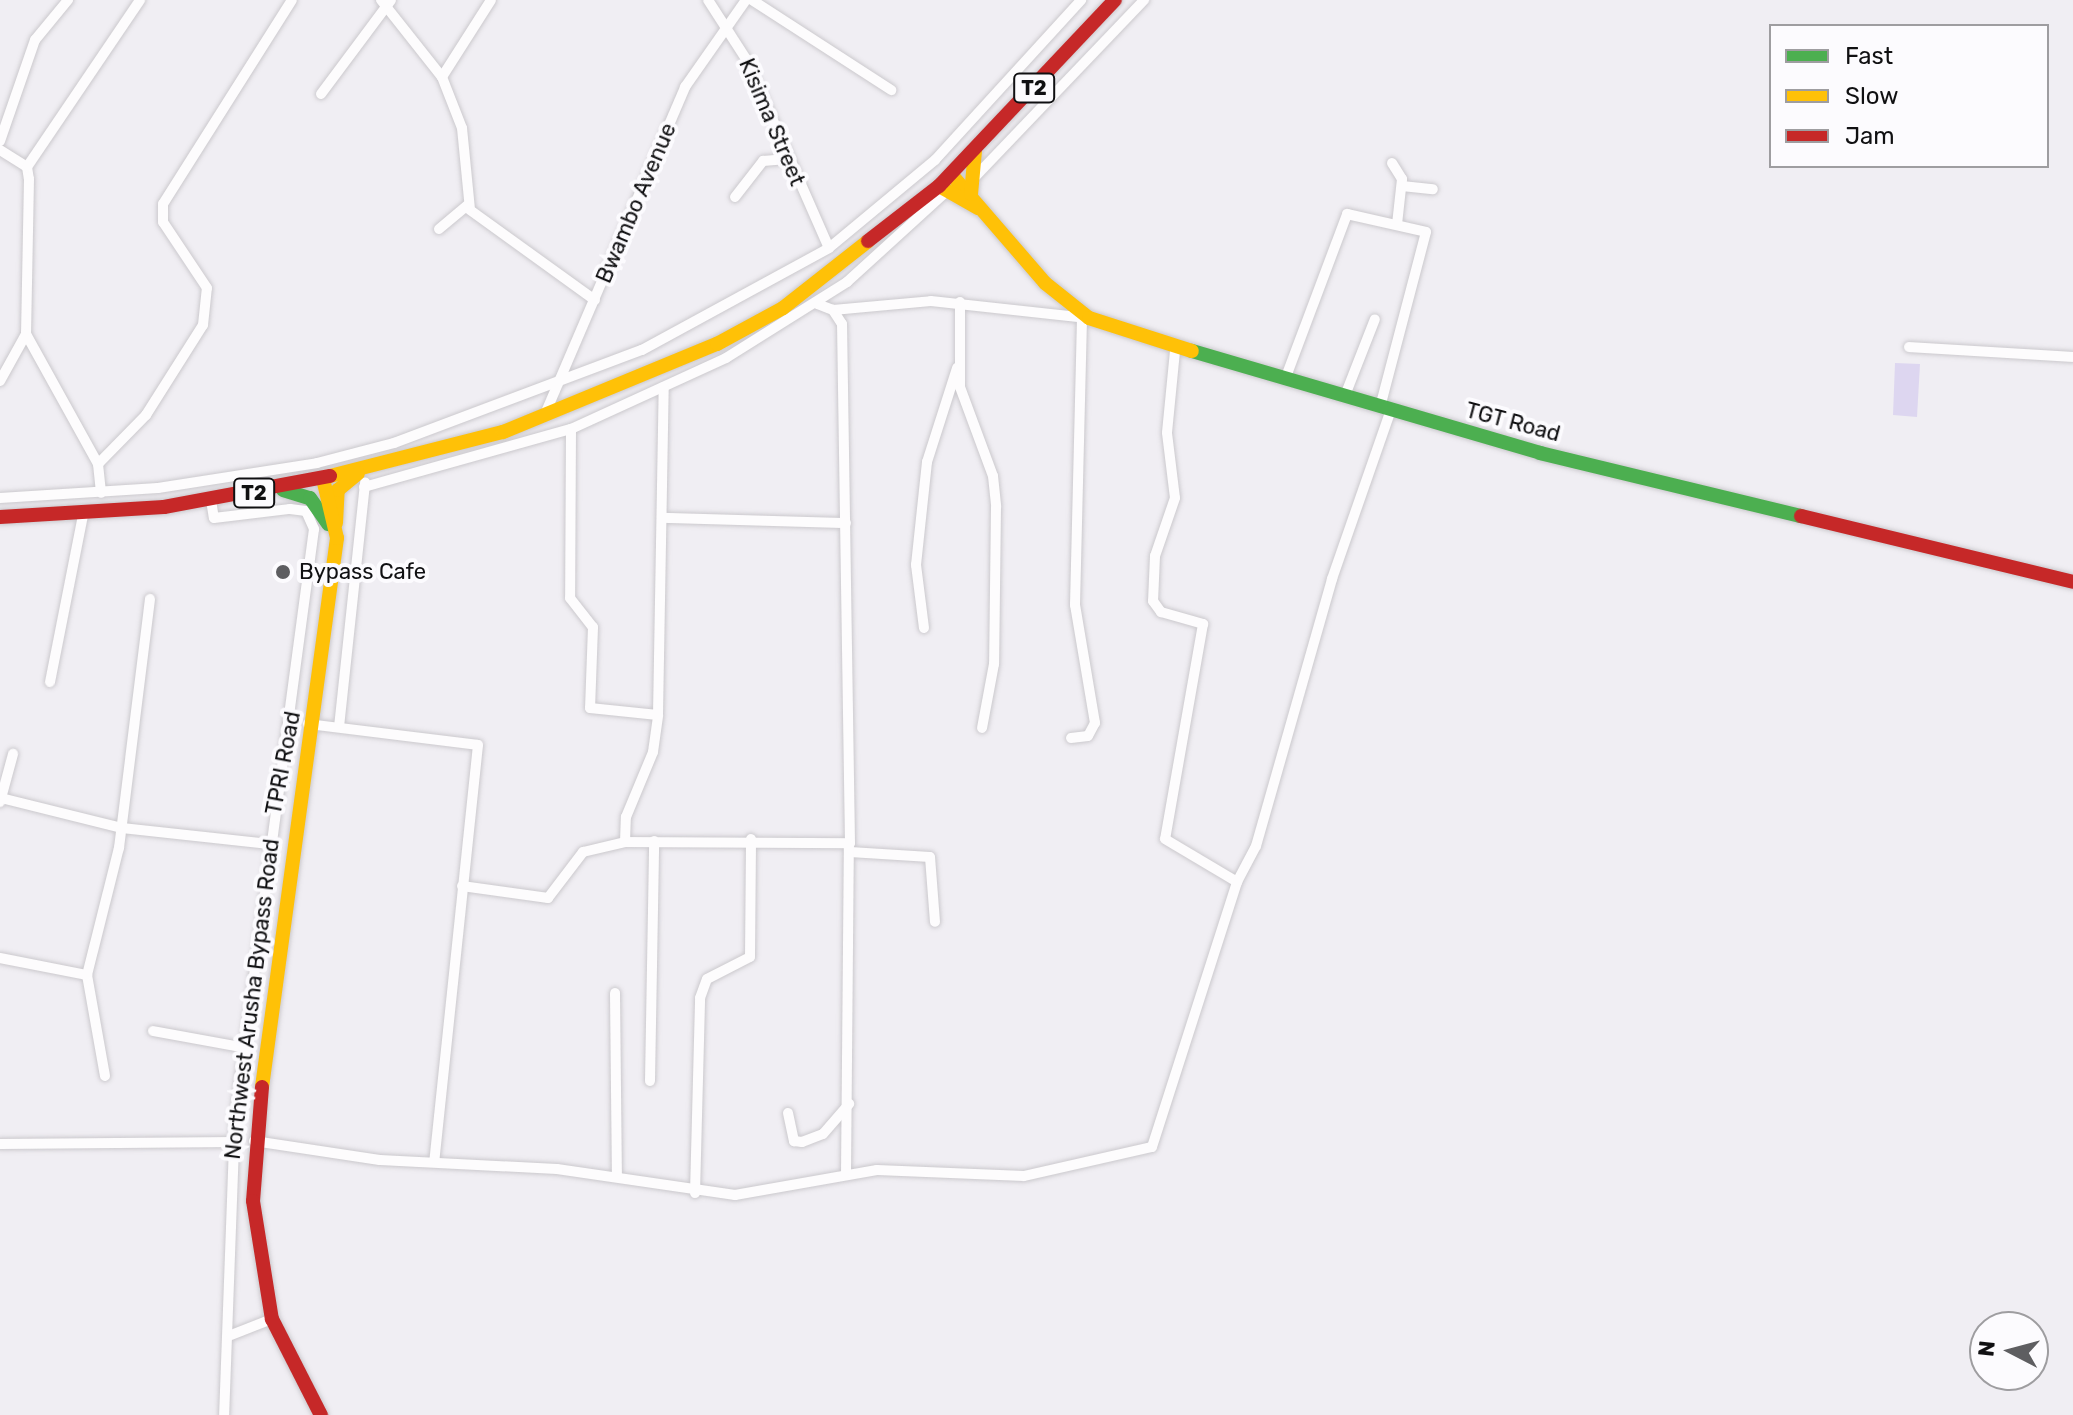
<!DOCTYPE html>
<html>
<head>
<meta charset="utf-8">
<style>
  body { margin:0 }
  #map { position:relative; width:2073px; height:1415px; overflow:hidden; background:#f0eef3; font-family:Rubik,sans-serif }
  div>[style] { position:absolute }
  .green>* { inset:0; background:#ddd6f0 }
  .roads { filter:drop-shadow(0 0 2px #cbc9cd) drop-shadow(0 0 2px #cbc9cd) }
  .street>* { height:10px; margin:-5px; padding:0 5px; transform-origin:5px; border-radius:5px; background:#fdfcfd }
  .fast>* { height:14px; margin:-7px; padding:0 7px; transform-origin:7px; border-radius:7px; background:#4caf50 }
  .slow>* { height:14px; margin:-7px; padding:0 7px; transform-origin:7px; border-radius:7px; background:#ffc107 }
  .jam>* { height:14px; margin:-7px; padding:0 7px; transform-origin:7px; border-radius:7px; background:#c62828 }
  .dots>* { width:22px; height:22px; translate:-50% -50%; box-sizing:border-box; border:4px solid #fcfbfe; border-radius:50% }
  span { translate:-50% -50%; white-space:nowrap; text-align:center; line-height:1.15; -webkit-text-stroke:8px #fcfbfe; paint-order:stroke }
  .shield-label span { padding:2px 6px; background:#fcfbfe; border:2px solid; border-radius:6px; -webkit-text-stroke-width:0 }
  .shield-label { font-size:20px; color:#101012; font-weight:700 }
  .street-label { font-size:22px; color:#101012 }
  .poi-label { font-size:22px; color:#101012 }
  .left { translate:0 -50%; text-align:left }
  .legend { position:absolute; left:1769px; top:24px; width:280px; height:144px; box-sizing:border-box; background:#fcfbfe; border:2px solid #9e9da0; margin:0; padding:10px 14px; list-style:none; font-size:24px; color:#101012 }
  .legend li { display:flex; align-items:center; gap:16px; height:40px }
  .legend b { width:40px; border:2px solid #9e9da0 }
  .north { position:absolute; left:1969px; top:1311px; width:80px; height:80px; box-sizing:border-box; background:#fcfbfe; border:2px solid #9e9da0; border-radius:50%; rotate:276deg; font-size:22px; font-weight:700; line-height:32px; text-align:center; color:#101012 }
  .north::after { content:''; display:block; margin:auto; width:28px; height:36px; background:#5e5e61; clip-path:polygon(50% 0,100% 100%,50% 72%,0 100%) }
</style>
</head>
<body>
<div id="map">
  <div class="green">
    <i style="clip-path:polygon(1895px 363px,1920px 364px,1917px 417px,1893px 415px)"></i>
  </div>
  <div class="roads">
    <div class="street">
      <i style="left:381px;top:0;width:98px;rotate:51.6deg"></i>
      <i style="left:442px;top:77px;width:55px;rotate:68.6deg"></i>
      <i style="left:462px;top:128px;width:82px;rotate:84.4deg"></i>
      <i style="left:470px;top:210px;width:154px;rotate:35.8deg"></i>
      <i style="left:708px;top:0;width:70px;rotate:57.2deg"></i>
      <i style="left:746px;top:59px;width:206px;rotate:66.3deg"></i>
      <i style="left:752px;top:0;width:166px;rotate:32.9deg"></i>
      <i style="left:442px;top:77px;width:91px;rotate:-57.5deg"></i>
      <i style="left:321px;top:94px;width:117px;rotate:-53.3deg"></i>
      <i style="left:0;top:141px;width:107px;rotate:-70.9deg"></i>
      <i style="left:35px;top:40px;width:52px;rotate:-50.5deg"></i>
      <i style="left:0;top:150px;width:32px;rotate:32deg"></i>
      <i style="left:27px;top:167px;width:12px;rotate:81deg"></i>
      <i style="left:29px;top:179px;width:155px;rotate:91.1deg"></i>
      <i style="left:26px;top:334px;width:149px;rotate:61deg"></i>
      <i style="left:98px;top:464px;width:29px;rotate:84deg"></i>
      <i style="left:1392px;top:163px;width:19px;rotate:58deg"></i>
      <i style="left:1402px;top:179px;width:45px;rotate:96.3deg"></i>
      <i style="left:27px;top:167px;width:202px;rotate:-55.9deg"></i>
      <i style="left:973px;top:179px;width:248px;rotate:-46.3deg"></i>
      <i style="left:1402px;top:186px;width:31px;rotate:6deg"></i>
      <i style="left:735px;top:197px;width:46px;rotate:-52.1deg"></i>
      <i style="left:763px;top:161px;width:24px;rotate:-5deg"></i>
      <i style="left:439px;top:229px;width:38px;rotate:-40deg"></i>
      <i style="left:960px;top:302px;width:85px;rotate:90deg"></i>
      <i style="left:960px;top:387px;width:95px;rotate:69.7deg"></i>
      <i style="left:993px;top:476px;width:31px;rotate:84deg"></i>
      <i style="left:996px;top:507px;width:157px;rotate:90.7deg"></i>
      <i style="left:994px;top:664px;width:65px;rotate:100.6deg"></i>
      <i style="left:833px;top:310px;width:98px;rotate:-5.2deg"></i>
      <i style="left:931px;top:301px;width:157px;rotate:6.2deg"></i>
      <i style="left:1909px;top:347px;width:164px;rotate:3.5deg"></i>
      <i style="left:1175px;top:351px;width:82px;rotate:95.6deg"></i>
      <i style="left:1167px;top:433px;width:65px;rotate:83deg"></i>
      <i style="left:1175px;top:498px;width:61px;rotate:109deg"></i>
      <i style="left:1155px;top:556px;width:45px;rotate:92.5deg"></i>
      <i style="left:1153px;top:601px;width:14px;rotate:54deg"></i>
      <i style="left:1161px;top:612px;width:44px;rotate:15.9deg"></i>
      <i style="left:1203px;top:624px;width:218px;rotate:100deg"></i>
      <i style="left:1165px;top:839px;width:84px;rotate:30.8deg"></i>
      <i style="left:1287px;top:374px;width:171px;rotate:-69.4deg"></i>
      <i style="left:1347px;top:214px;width:81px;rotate:12.8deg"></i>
      <i style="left:1426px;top:232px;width:181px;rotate:104.7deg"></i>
      <i style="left:0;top:381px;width:54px;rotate:-61deg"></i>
      <i style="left:1346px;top:393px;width:79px;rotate:-68.6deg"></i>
      <i style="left:545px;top:414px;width:356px;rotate:-66.8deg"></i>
      <i style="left:685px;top:87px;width:106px;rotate:-55deg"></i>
      <i style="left:571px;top:429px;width:169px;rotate:90.3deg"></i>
      <i style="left:570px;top:598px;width:37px;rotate:52deg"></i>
      <i style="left:593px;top:627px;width:81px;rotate:92.1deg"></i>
      <i style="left:590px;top:708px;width:68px;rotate:5.9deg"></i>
      <i style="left:98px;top:464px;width:69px;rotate:-45.6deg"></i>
      <i style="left:146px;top:415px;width:107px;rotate:-57.7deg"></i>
      <i style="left:203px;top:325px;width:37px;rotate:-84deg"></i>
      <i style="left:207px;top:288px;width:79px;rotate:-123.7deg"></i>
      <i style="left:163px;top:222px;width:18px;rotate:-90deg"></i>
      <i style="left:163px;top:204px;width:241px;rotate:-57.7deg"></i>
      <i style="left:364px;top:487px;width:215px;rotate:-15.7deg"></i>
      <i style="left:571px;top:429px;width:170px;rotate:-24.6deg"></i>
      <i style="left:726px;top:358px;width:143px;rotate:-32.1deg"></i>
      <i style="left:847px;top:282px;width:135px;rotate:-42.3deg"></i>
      <i style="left:0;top:498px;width:158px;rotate:-3.6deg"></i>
      <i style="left:158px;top:488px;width:161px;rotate:-8.9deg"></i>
      <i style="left:317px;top:463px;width:80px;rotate:-14.6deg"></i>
      <i style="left:394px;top:443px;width:265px;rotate:-20.6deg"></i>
      <i style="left:642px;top:350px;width:213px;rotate:-28.6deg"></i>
      <i style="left:829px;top:248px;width:138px;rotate:-39.7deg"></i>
      <i style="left:935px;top:160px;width:217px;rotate:-47.6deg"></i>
      <i style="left:211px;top:500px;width:18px;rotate:81deg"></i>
      <i style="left:214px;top:518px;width:77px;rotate:-6.8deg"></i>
      <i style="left:290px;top:509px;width:16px;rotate:7deg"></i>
      <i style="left:306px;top:511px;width:20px;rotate:66deg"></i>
      <i style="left:314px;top:529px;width:594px;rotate:97.64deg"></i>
      <i style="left:235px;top:1118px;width:297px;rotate:92.1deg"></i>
      <i style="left:666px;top:518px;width:180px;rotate:1.6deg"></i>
      <i style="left:924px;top:628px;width:64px;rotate:-97.2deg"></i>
      <i style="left:916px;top:565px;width:104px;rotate:-83.9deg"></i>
      <i style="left:927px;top:462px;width:99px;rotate:-72.3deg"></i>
      <i style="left:50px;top:682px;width:170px;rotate:-78.8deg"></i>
      <i style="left:308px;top:724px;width:171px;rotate:7deg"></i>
      <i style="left:478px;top:745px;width:419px;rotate:96deg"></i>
      <i style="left:339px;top:727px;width:246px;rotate:-83.9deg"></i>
      <i style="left:1071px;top:738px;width:17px;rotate:-7deg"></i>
      <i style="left:1088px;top:736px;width:15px;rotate:-62deg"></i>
      <i style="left:1095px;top:723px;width:120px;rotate:-99.6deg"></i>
      <i style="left:1075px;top:605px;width:287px;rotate:-88.6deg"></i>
      <i style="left:1px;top:798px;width:125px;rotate:13.9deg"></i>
      <i style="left:122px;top:828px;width:148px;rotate:6.2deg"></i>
      <i style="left:0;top:802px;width:50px;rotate:-74.8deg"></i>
      <i style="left:625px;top:842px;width:25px;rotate:-88deg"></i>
      <i style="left:626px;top:817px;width:70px;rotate:-67.4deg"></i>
      <i style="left:653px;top:752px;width:37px;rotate:-82deg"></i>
      <i style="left:658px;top:715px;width:328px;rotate:-89deg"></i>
      <i style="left:850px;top:852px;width:80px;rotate:3.6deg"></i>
      <i style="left:930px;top:857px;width:65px;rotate:85.6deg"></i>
      <i style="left:462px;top:886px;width:87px;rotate:7.9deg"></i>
      <i style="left:548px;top:898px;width:58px;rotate:-52.7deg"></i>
      <i style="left:583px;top:852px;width:43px;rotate:-13.4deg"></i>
      <i style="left:625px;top:842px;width:225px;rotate:0.3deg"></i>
      <i style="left:850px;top:843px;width:519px;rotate:-90.88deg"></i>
      <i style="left:842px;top:324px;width:17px;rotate:-123deg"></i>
      <i style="left:833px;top:310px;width:17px;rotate:-159deg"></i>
      <i style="left:0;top:958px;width:89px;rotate:11.1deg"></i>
      <i style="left:615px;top:993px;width:183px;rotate:89.4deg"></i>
      <i style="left:153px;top:1031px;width:96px;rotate:10.3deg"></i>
      <i style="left:105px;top:1076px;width:103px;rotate:-100.1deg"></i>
      <i style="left:87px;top:975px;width:131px;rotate:-75.9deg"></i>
      <i style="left:119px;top:848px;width:251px;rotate:-82.9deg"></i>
      <i style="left:650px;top:1081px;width:240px;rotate:-89deg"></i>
      <i style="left:788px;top:1113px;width:29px;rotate:78deg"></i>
      <i style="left:794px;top:1141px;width:8px;rotate:7deg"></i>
      <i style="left:802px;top:1142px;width:22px;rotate:-21deg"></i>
      <i style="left:823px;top:1134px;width:40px;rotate:-49deg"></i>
      <i style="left:254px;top:1141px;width:127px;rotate:8.6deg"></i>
      <i style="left:380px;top:1160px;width:177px;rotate:2.9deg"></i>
      <i style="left:557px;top:1169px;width:180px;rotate:8.3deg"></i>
      <i style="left:735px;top:1195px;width:144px;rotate:-10deg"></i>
      <i style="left:877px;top:1170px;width:147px;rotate:2.3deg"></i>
      <i style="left:1024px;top:1176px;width:131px;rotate:-12.8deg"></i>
      <i style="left:1152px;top:1147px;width:278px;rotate:-72.2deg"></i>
      <i style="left:1237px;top:882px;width:41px;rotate:-62.2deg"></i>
      <i style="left:1256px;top:846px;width:278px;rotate:-74.1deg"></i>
      <i style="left:1332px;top:579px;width:179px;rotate:-70.8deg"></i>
      <i style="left:0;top:1144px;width:235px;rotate:-0.5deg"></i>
      <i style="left:846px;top:1174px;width:330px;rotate:-89.5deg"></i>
      <i style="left:695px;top:1193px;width:195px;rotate:-88.5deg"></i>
      <i style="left:700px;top:998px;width:20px;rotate:-70deg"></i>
      <i style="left:707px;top:979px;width:48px;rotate:-27.1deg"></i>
      <i style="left:750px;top:957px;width:118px;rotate:-89.5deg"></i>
      <i style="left:231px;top:1335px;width:44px;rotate:-21.3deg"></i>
    </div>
    <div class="fast">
      <i style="left:1192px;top:351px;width:363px;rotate:16.3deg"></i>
      <i style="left:1540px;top:453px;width:268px;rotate:13.6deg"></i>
      <i style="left:283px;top:490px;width:28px;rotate:17deg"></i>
      <i style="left:310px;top:498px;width:32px;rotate:55deg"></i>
    </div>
    <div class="slow">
      <i style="left:951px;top:174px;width:144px;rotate:49.2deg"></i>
      <i style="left:1045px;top:283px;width:56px;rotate:38.5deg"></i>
      <i style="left:1089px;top:318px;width:108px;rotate:17.8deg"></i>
      <i style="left:939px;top:186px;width:45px;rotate:29.4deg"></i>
      <i style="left:971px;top:194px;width:43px;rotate:-84.7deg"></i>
      <i style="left:330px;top:476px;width:179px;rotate:-14.3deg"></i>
      <i style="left:503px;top:432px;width:231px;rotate:-22.4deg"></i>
      <i style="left:717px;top:344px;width:75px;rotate:-28.6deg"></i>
      <i style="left:783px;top:308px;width:108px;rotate:-38.2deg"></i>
      <i style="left:336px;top:523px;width:33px;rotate:-87deg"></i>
      <i style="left:338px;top:490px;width:26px;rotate:-40deg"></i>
      <i style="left:262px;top:1087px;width:554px;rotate:-82.22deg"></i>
      <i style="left:337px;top:538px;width:61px;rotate:-103.3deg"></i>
    </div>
    <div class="jam">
      <i style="left:868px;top:241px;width:90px;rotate:-37.8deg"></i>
      <i style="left:939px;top:186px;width:256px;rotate:-46.6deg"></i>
      <i style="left:1801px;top:516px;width:280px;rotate:13.6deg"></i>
      <i style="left:0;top:517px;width:164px;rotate:-3.5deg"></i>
      <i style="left:164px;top:507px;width:169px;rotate:-10.6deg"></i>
      <i style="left:262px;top:1087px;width:114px;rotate:94.5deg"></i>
      <i style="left:253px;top:1201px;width:120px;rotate:80.9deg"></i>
      <i style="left:272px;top:1319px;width:108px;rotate:63deg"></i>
    </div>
  </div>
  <div class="dots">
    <i style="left:283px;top:572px;background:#5e5e61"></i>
  </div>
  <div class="shield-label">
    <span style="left:1034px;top:88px">T2</span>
    <span style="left:254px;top:493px">T2</span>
  </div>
  <div class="street-label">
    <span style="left:772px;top:122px;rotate:67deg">Kisima Street</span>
    <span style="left:636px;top:203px;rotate:-67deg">Bwambo Avenue</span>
    <span style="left:1513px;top:422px;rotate:15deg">TGT Road</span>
    <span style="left:283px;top:763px;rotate:-79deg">TPRI Road</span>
    <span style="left:252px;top:999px;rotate:-83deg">Northwest Arusha Bypass Road</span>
  </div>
  <div class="poi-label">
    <span class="left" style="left:299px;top:572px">Bypass Cafe</span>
  </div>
  <ul class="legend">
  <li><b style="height:10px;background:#4caf50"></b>Fast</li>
  <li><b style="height:10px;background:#ffc107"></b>Slow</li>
  <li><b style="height:10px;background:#c62828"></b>Jam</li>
  </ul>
  <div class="north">N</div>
</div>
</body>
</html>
